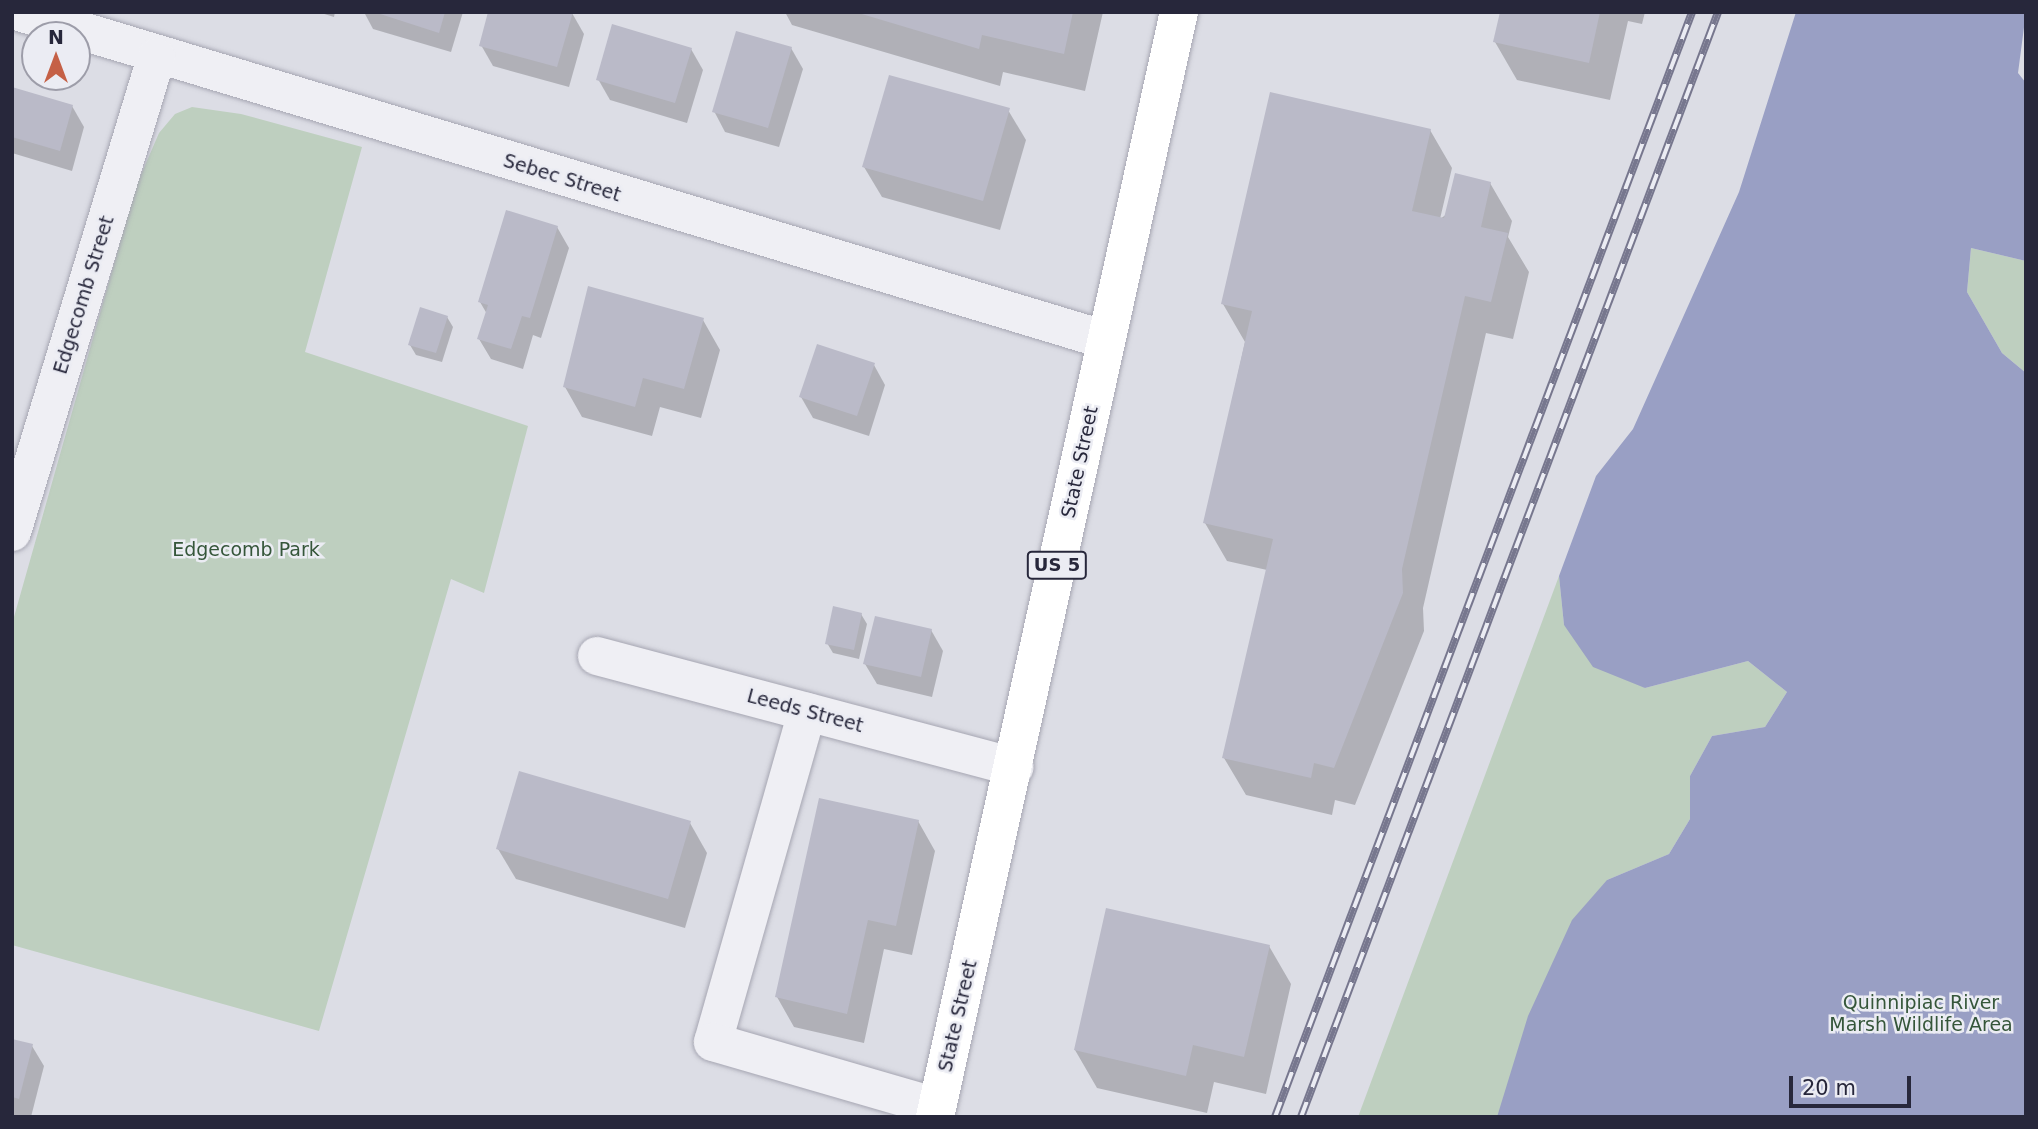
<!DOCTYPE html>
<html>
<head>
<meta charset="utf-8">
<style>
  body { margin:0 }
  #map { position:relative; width:2038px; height:1129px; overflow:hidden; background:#dcdde5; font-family:"DejaVu Sans",sans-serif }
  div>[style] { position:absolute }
  .green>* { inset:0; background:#becfbf }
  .water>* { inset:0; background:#999fc4 }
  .shadow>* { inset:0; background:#0003 }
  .building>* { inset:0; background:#babac8 }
  .roads { filter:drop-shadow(0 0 2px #a6a6b2) drop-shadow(0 0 2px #a6a6b2) }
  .minor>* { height:38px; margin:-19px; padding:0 19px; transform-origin:19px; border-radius:19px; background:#efeff4 }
  .major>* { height:38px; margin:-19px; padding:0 19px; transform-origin:19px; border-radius:19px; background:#fff }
  .rail>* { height:8px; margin-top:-4px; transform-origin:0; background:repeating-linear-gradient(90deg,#ebecf3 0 16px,#77778e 0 32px); box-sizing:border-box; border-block:2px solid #77778e }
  span { translate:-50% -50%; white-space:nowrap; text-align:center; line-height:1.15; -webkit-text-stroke:5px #ebecf3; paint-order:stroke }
  .shield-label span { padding:2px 5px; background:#ebecf3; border:2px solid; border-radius:5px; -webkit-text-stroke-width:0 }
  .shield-label { font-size:18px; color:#27273b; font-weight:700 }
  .street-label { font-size:19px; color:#27273b }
  .park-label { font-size:19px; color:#35563a }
  .frame { position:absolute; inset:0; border:14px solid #27273b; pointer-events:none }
  .north { position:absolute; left:21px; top:21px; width:70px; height:70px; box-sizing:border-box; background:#ebecf3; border:2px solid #9d9da9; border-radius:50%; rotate:0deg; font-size:19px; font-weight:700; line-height:28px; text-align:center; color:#27273b }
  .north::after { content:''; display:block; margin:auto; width:24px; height:32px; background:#c56046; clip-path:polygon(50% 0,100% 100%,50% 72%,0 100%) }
  .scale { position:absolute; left:1789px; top:1076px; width:122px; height:32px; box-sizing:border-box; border:4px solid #27273b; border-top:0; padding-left:9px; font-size:21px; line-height:24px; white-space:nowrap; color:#27273b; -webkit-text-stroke:5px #ebecf3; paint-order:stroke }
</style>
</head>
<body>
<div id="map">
  <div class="green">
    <i style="clip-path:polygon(192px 107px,241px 114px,362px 147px,305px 352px,528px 426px,484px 593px,451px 579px,319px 1031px,12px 945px,12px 624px,136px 186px,159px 133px,175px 114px)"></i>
    <i style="clip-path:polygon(1971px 248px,2026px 261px,2026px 373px,2002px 353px,1967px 292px)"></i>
    <i style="clip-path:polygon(1559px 576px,1564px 625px,1645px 688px,1748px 661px,1787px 692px,1765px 727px,1712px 736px,1690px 776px,1690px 819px,1669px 854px,1607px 880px,2026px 1117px,1358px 1117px)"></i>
  </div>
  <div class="water">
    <i style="clip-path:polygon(1796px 12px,2026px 12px,2018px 73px,2026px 83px,2026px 261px,1971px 248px,1967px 292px,2002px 353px,2026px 373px,2026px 1117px,1497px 1117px,1528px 1016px,1572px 920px,1607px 880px,1669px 854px,1690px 819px,1690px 776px,1712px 736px,1765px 727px,1787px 692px,1748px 661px,1645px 688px,1593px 667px,1564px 625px,1559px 576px,1596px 476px,1633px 429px,1739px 192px)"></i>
  </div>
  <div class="shadow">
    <i style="clip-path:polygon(318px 12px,335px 12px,334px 17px)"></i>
    <i style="clip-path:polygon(364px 12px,463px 12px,451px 52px,373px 29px)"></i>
    <i style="clip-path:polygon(785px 12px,1103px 12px,1085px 91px,1003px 72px,1000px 86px,792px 25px)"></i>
    <i style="clip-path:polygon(1502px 12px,1645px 12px,1642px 24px,1628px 21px,1610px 100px,1517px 80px,1495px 42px)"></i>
    <i style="clip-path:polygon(572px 13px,584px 34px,569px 87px,493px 66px,481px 45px)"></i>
    <i style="clip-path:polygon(791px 48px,803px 69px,779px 147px,725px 132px,714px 111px)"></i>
    <i style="clip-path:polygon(691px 49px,703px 70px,687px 123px,610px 100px,598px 79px)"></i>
    <i style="clip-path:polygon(12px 90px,72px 106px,84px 127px,72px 171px,12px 153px)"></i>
    <i style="clip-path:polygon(1008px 110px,1026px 140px,1000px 230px,882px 197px,864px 167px)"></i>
    <i style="clip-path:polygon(1430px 130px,1452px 168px,1440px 219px,1490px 183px,1512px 221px,1508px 237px,1529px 272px,1513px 339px,1486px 333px,1423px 608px,1424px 631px,1355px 805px,1335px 800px,1332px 815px,1246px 795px,1224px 758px,1267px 570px,1227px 561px,1205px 523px,1245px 342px,1223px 304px)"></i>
    <i style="clip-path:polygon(557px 227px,569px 248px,541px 338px,533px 335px,523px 369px,491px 359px,479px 339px,487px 314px,480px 302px)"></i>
    <i style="clip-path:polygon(447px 317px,453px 327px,442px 362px,416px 355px,410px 345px)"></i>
    <i style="clip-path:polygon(703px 320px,720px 350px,701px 418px,660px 407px,652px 436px,582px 417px,565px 387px)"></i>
    <i style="clip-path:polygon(874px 365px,885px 385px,869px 436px,813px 418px,801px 397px)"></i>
    <i style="clip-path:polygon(861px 614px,867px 624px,859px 659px,833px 653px,827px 643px)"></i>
    <i style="clip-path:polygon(931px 630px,943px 651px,932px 697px,877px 684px,865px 664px)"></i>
    <i style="clip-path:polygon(918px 821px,935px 851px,912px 955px,884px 949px,864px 1043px,794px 1027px,777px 997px)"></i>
    <i style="clip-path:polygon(690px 823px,707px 853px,685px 928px,516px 879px,498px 849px)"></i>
    <i style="clip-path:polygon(1269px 946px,1291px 984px,1266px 1094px,1214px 1082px,1207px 1113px,1097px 1088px,1075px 1050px)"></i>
    <i style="clip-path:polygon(12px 1041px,32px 1046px,44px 1066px,31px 1117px,12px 1117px)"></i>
  </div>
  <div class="building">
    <i style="clip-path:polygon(374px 12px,445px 12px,439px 33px)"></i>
    <i style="clip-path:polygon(488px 12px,573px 12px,557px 67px,479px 46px)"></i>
    <i style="clip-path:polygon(855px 12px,1073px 12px,1064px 54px,982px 35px,979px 49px)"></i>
    <i style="clip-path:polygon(1500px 12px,1600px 12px,1589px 63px,1493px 42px)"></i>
    <i style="clip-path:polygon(612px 24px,692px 48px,675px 103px,596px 80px)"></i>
    <i style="clip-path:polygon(736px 31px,792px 47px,768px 128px,712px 112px)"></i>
    <i style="clip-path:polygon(889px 75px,1010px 108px,983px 201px,862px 167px)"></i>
    <i style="clip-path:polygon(12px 87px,73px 105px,60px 151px,12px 137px)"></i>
    <i style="clip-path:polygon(1270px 92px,1431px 129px,1412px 211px,1444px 218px,1455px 173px,1491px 182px,1481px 227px,1508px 233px,1491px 302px,1465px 296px,1402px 569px,1403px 593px,1334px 768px,1314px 763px,1311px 778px,1222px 758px,1273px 539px,1203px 523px,1252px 311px,1221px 304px)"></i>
    <i style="clip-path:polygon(506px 210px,558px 226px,530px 318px,522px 316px,511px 349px,477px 339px,488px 305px,478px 302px)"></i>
    <i style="clip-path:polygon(588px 286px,704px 318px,684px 389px,643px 378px,635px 407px,563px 387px)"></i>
    <i style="clip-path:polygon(420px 307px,448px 316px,436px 353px,408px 345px)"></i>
    <i style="clip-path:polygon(817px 344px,875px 363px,857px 416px,799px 397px)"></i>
    <i style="clip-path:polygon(833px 606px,862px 613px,854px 650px,825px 644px)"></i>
    <i style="clip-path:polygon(875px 616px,932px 629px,921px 677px,863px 664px)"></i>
    <i style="clip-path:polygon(519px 771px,691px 821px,668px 899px,496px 849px)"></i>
    <i style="clip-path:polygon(819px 798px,919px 820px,896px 926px,868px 920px,847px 1014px,775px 997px)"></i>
    <i style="clip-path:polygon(1106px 908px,1270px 945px,1244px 1057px,1193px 1045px,1186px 1076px,1074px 1050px)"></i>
    <i style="clip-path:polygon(12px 1039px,33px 1044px,19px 1099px,12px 1097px)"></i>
  </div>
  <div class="roads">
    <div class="minor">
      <i style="left:19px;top:12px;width:1135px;rotate:16.79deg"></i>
      <i style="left:12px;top:532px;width:496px;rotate:-73.1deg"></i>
      <i style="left:597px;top:656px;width:432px;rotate:14.9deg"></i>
      <i style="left:807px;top:712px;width:343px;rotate:105.9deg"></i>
      <i style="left:713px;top:1042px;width:233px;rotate:16.2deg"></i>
    </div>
    <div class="major">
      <i style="left:935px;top:1117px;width:1132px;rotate:-77.55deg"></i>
    </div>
  </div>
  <div class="rail">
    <i style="left:1275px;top:1117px;width:1181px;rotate:-69.32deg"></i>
    <i style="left:1301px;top:1117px;width:1181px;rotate:-69.32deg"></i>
  </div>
  <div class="shield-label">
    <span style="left:1057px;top:565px">US 5</span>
  </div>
  <div class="street-label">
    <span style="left:562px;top:178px;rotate:17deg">Sebec Street</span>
    <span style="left:84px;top:295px;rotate:-73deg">Edgecomb Street</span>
    <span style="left:1080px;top:462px;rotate:-78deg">State Street</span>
    <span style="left:805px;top:711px;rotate:15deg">Leeds Street</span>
    <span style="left:958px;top:1016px;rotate:-77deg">State Street</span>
  </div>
  <div class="park-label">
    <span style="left:246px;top:550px">Edgecomb Park</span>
    <span style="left:1921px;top:1014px">Quinnipiac River<br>Marsh Wildlife Area</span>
  </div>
  <div class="frame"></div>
  <div class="north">N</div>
  <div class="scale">20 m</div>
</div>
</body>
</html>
